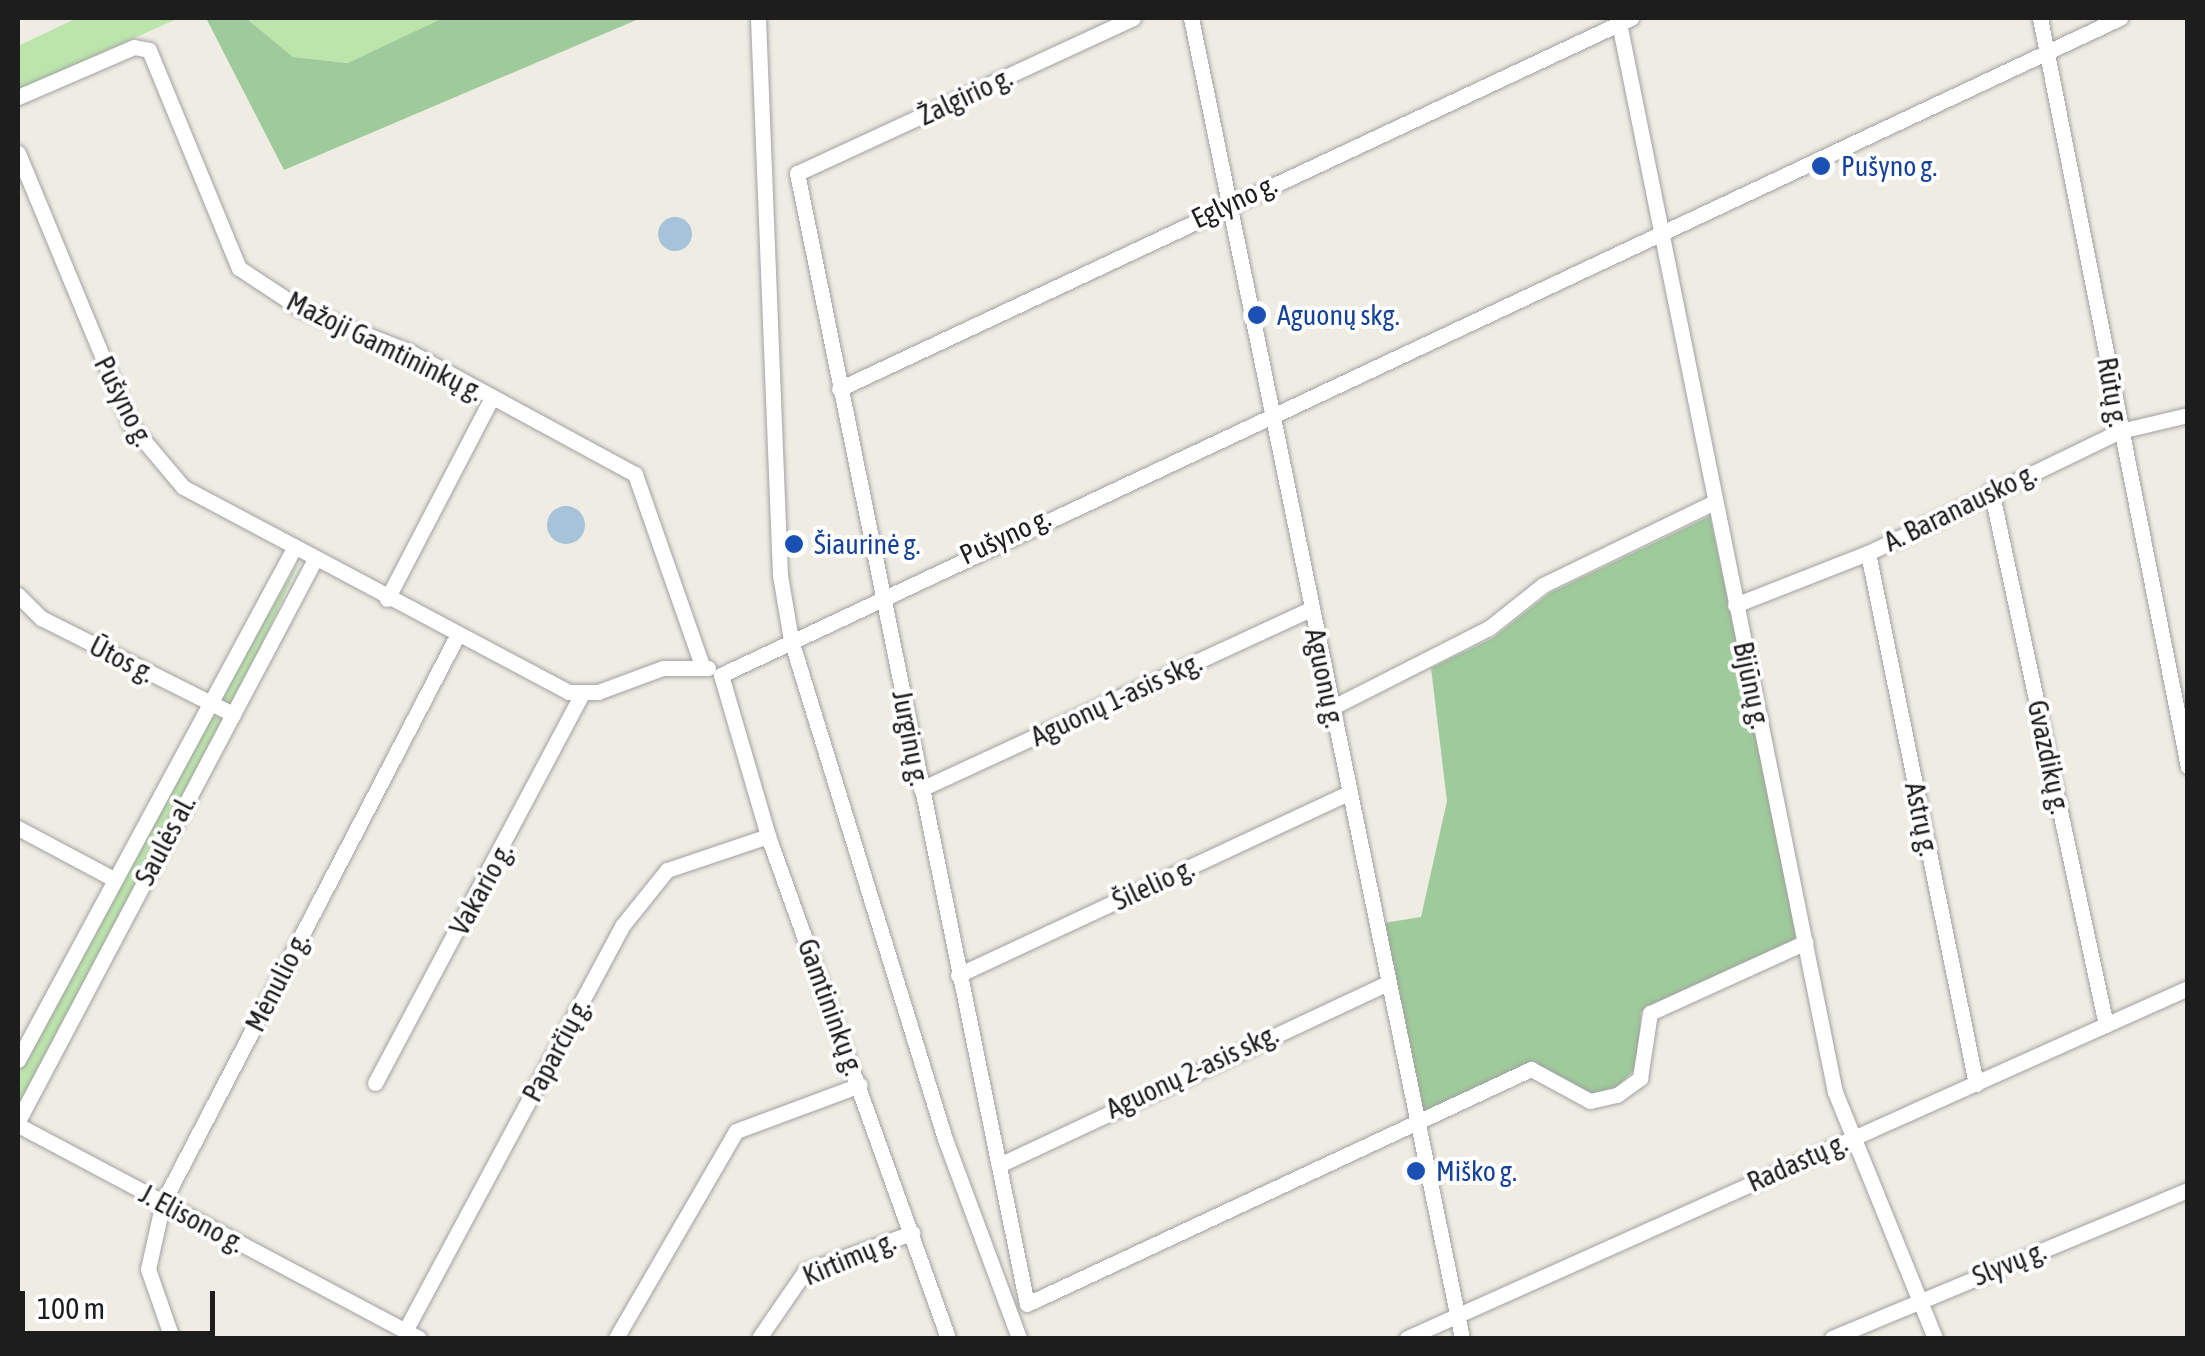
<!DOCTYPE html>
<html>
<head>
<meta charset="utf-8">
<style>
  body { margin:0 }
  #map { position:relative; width:2205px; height:1356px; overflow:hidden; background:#eeece3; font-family:"Asap Condensed",sans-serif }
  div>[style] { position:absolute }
  .grass>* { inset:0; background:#bce5ac }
  .forest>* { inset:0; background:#9fca9b }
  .water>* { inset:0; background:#a6c3d9 }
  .round { border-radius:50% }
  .roads { filter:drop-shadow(0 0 2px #a1a1a1) drop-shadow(0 0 2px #a1a1a1) }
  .minor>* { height:15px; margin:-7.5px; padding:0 7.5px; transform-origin:7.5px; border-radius:7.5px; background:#fff }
  .dots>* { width:28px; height:28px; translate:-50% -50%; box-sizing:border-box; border:5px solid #fff; border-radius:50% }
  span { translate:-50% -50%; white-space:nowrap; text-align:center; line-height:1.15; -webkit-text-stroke:8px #fff; paint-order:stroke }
  .street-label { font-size:28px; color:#1d1d1d }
  .transit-label { font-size:28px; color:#164399 }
  .left { translate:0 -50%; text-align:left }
  .frame { position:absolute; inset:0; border:20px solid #1d1d1d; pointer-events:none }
  .scale { position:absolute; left:20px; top:1291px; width:195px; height:45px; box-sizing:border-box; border:5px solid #1d1d1d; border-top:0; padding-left:12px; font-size:30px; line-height:35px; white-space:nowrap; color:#1d1d1d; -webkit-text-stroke:8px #fff; paint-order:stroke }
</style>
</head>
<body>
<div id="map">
  <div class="grass">
    <i style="clip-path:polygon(77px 18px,179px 18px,18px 90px,18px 46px)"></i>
    <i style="clip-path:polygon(246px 18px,443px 18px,349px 63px,293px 57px)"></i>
    <i style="clip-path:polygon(300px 560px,236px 703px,227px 706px,218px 700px)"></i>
    <i style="clip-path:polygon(220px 716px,223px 721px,18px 1111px,18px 1069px,204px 719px)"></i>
  </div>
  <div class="forest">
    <i style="clip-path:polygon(206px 18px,246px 18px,293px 57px,348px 63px,443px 18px,641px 18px,284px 170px)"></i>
    <i style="clip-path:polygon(1710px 516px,1799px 938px,1641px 1012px,1638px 1066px,1615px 1089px,1589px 1095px,1530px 1062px,1420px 1114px,1384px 923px,1421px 917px,1447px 801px,1431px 668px,1493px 638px,1550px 593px)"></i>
  </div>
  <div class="water">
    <i class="round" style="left:658px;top:217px;width:34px;height:34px"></i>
    <i class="round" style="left:547px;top:506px;width:38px;height:38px"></i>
  </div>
  <div class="roads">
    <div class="minor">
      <i style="left:758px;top:18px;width:557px;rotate:87.74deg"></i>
      <i style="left:780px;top:575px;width:66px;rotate:80.4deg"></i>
      <i style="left:791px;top:640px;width:522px;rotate:72.85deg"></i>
      <i style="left:945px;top:1139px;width:212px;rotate:69.6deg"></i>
      <i style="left:1133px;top:18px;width:370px;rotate:155.2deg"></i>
      <i style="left:797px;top:173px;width:1154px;rotate:78.51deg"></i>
      <i style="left:1027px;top:1304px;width:556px;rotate:-25deg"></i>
      <i style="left:1531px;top:1069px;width:67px;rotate:28.5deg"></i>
      <i style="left:1590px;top:1101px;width:28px;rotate:-13deg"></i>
      <i style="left:1617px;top:1095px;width:29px;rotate:-36deg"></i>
      <i style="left:1640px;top:1078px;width:66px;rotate:-81.3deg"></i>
      <i style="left:1650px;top:1013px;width:171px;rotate:-24.5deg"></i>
      <i style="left:1191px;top:18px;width:1348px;rotate:78.4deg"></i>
      <i style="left:1618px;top:18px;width:1096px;rotate:78.58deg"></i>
      <i style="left:1835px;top:1092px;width:266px;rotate:67.9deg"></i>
      <i style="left:2040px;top:18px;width:763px;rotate:78.82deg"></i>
      <i style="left:18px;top:97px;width:126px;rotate:-23.3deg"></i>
      <i style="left:134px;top:47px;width:15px;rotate:11deg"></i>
      <i style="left:149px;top:50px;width:236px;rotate:67.6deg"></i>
      <i style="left:239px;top:268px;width:74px;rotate:33.5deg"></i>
      <i style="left:301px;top:309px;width:115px;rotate:21.4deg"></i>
      <i style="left:408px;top:351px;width:258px;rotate:28.5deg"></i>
      <i style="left:635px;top:474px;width:202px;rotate:70.7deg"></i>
      <i style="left:18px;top:153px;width:293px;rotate:67.5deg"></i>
      <i style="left:130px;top:424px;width:82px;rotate:49.9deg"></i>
      <i style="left:183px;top:487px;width:436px;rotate:28deg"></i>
      <i style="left:568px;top:692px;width:30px"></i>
      <i style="left:598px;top:692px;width:69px;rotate:-20.3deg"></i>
      <i style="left:663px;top:668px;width:45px"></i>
      <i style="left:839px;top:389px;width:875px;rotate:-25.1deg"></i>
      <i style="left:1991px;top:490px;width:547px;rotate:77.87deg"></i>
      <i style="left:1868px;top:553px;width:542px;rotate:78.5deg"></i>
      <i style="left:18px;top:595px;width:33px;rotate:45deg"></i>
      <i style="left:41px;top:618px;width:215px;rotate:26.6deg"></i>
      <i style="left:387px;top:599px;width:228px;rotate:-62.5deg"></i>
      <i style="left:1735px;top:605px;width:143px;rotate:-21.4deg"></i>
      <i style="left:1868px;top:553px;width:280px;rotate:-25.8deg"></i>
      <i style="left:2120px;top:431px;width:70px;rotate:-13.2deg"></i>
      <i style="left:721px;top:675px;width:1546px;rotate:-25.16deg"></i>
      <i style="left:721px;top:675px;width:168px;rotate:73.7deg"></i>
      <i style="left:768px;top:836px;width:533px;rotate:70.27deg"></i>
      <i style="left:1331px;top:708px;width:177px;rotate:-26.9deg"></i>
      <i style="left:1489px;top:628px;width:69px;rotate:-38.5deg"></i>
      <i style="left:1543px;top:585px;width:191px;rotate:-25.8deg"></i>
      <i style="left:921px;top:789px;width:430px;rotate:-24.8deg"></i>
      <i style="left:18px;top:828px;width:106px;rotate:28deg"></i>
      <i style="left:958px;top:975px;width:430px;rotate:-25deg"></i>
      <i style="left:18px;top:1060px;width:582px;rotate:-61.67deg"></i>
      <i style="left:375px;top:1083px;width:441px;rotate:-62deg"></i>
      <i style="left:18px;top:1121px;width:636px;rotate:-62.14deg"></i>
      <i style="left:18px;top:1125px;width:454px;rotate:28deg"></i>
      <i style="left:999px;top:1165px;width:429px;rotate:-25.1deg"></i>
      <i style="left:405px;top:1331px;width:459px;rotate:-61.8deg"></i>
      <i style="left:622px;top:926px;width:72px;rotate:-51.2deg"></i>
      <i style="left:667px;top:870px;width:107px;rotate:-18.6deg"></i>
      <i style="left:172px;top:1338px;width:73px;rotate:-109.2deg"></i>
      <i style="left:148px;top:1269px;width:69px;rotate:-77.4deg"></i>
      <i style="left:163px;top:1202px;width:638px;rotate:-62.55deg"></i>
      <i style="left:616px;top:1338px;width:239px;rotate:-59.9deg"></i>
      <i style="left:736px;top:1131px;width:132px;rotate:-20.4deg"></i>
      <i style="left:759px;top:1338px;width:81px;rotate:-55.5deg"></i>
      <i style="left:805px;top:1271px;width:114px;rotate:-19.6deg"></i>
      <i style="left:1407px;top:1338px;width:856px;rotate:-24.14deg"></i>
      <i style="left:1832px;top:1338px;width:386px;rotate:-22.6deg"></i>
    </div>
  </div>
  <div class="dots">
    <i style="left:1821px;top:166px;background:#1a4fb4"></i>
    <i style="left:1257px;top:315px;background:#1a4fb4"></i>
    <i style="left:794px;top:544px;background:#1a4fb4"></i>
    <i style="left:1416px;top:1171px;background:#1a4fb4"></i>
  </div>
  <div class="street-label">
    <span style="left:965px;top:96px;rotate:-25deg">Žalgirio g.</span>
    <span style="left:1234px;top:201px;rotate:-25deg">Eglyno g.</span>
    <span style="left:385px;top:346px;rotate:26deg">Mažoji Gamtininkų g.</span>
    <span style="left:2113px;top:392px;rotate:80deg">Rūtų g.</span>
    <span style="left:124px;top:401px;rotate:63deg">Pušyno g.</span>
    <span style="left:1960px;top:507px;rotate:-26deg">A. Baranausko g.</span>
    <span style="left:1005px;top:536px;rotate:-25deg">Pušyno g.</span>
    <span style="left:122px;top:659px;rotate:27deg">Ūtos g.</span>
    <span style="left:1325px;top:678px;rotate:78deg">Aguonų g.</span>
    <span style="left:1752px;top:685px;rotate:78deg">Bijūnų g.</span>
    <span style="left:1116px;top:699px;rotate:-25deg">Aguonų 1-asis skg.</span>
    <span style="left:911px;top:738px;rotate:79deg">Jurginų g.</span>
    <span style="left:2049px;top:757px;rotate:78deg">Gvazdikų g.</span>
    <span style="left:1922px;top:819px;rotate:78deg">Astrų g.</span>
    <span style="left:165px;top:840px;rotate:-62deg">Saulės al.</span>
    <span style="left:1153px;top:884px;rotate:-25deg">Šilelio g.</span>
    <span style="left:481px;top:889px;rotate:-61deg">Vakario g.</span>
    <span style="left:277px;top:982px;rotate:-63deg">Mėnulio g.</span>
    <span style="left:831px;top:1007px;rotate:70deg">Gamtininkų g.</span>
    <span style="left:556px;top:1050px;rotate:-62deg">Paparčių g.</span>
    <span style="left:1192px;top:1071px;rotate:-25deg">Aguonų 2-asis skg.</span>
    <span style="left:1797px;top:1162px;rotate:-24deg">Radastų g.</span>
    <span style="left:192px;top:1218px;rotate:28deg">J. Elisono g.</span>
    <span style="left:849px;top:1258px;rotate:-23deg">Kirtimų g.</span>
    <span style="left:2009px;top:1263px;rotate:-22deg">Slyvų g.</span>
  </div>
  <div class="transit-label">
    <span class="left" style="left:1841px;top:166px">Pušyno g.</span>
    <span class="left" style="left:1277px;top:315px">Aguonų skg.</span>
    <span class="left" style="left:814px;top:544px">Šiaurinė g.</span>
    <span class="left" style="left:1436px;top:1171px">Miško g.</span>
  </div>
  <div class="frame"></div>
  <div class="scale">100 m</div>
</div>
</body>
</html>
